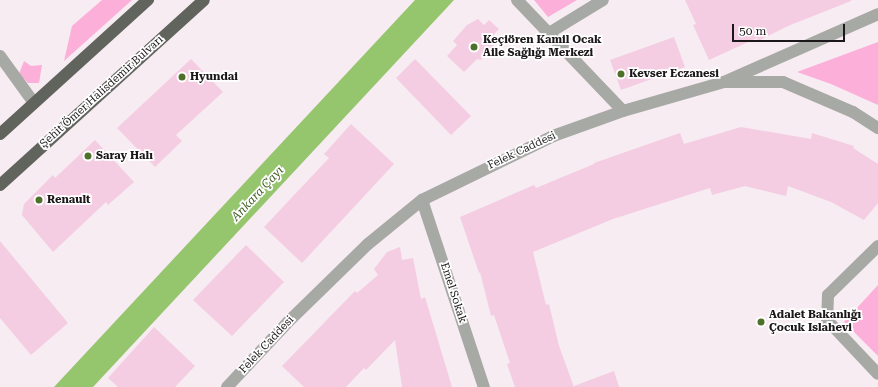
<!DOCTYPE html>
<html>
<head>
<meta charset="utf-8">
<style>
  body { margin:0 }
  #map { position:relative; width:878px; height:387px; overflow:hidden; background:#f7ecf2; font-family:"Roboto Serif",serif }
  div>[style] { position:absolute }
  .green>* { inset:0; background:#fbafd9 }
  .water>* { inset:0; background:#95c56c }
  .building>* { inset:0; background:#f4cde2 }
  .minor>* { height:12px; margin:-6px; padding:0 6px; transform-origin:6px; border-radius:6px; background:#a7a9a5 }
  .tertiary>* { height:12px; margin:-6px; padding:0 6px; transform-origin:6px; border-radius:6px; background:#a7a9a5 }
  .trunk>* { height:12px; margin:-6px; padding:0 6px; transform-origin:6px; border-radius:6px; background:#60645d }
  .dots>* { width:11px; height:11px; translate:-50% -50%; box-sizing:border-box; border:2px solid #fff; border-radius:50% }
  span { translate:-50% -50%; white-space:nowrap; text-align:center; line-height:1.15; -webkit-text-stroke:3.5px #fff; paint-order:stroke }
  .poi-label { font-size:11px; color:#1c181a; font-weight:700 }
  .left { translate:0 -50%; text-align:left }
  .street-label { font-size:11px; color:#1c181a }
  .water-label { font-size:12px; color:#405f22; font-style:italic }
  .scale { position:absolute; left:732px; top:24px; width:113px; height:18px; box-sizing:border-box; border:2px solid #1c181a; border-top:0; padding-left:5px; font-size:12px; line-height:14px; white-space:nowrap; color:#1c181a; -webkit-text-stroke:3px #fff; paint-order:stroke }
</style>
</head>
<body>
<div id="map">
  <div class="green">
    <i style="clip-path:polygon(102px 0,132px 0,64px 61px,72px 26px)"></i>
    <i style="clip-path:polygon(534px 0,577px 0,548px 17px)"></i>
    <i style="clip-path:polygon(878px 42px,878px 105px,831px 84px,797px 72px)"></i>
    <i style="clip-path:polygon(24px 61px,31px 66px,42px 65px,39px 83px,28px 83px,19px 74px)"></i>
    <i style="clip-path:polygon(878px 285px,878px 356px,844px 322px)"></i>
  </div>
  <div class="water">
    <i style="clip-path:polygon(415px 0,454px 0,93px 387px,54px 387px)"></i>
  </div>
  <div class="building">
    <i style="clip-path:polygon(685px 0,851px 0,851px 1px,788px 26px,758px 41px,757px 38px,709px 60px,693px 25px,696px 24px)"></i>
    <i style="clip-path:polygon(478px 19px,484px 25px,489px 20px,499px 29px,494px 34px,498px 40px,494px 44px,493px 48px,481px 60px,477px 59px,464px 72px,447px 56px,457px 45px,453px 41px,467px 25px)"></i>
    <i style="clip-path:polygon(674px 37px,685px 67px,621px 90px,610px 60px)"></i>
    <i style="clip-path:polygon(191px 59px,223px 92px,176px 135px,182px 141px,155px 167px,117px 128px)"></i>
    <i style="clip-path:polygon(415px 59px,471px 116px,451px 135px,396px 78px)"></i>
    <i style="clip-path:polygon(351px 124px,394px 164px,302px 263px,264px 227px,329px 158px,324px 154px)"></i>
    <i style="clip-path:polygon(741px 127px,811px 139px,812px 133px,854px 146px,853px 148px,878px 164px,878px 203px,864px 220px,831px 202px,788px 186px,786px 196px,745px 186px,712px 195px,710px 188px,613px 219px,533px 252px,546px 305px,549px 304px,559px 346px,574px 387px,515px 387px,507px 364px,510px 363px,494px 315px,491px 316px,480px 272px,479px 273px,460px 217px,534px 185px,536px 188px,594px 164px,594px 163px,680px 133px,684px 144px)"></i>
    <i style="clip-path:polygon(95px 140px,134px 182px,108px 205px,106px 202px,53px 252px,22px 215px,24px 204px,53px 175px,55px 178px)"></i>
    <i style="clip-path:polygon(0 241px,68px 323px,31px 355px,0 318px)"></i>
    <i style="clip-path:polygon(246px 245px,284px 282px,232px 336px,193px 300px)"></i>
    <i style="clip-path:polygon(400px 247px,402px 260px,413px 258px,421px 299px,425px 297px,452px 387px,402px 387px,395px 340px,366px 370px,364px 368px,346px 387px,304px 387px,282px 366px,355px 291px,357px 293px,378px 275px,374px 269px,387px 252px)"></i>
    <i style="clip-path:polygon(154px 327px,195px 366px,175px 387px,118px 387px,108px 378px)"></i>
    <i style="clip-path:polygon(614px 371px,619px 387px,574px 387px,574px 386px)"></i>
  </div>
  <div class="minor">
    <i style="left:517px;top:0;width:153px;rotate:46.3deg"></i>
    <i style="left:549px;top:33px;width:63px;rotate:-31.4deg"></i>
    <i style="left:0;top:56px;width:58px;rotate:54.1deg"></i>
    <i style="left:724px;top:82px;width:59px"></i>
    <i style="left:783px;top:82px;width:76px;rotate:23.2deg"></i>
    <i style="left:853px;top:112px;width:30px;rotate:33deg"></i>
    <i style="left:422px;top:200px;width:197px;rotate:71.7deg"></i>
    <i style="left:878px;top:246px;width:70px;rotate:135.6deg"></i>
    <i style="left:828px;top:295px;width:25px;rotate:92deg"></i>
    <i style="left:827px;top:320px;width:74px;rotate:46.6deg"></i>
  </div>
  <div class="tertiary">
    <i style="left:227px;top:387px;width:89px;rotate:-46.8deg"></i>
    <i style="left:288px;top:322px;width:112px;rotate:-44.3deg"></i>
    <i style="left:368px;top:244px;width:70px;rotate:-39.2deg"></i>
    <i style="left:422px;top:200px;width:146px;rotate:-26deg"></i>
    <i style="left:553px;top:136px;width:74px;rotate:-19.7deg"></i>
    <i style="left:623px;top:111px;width:105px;rotate:-16deg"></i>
    <i style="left:724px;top:82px;width:168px;rotate:-23.8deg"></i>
  </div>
  <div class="trunk">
    <i style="left:0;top:134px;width:200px;rotate:-42.2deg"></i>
    <i style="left:0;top:185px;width:275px;rotate:-42.2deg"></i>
  </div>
  <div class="dots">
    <i style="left:474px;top:47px;background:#4d712a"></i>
    <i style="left:621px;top:74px;background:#4d712a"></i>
    <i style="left:182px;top:77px;background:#4d712a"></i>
    <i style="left:88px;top:156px;background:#4d712a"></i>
    <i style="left:39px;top:200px;background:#4d712a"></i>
    <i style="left:761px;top:322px;background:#4d712a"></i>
  </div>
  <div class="poi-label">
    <span class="left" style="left:483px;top:47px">Keçiören Kamil Ocak<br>Aile Sağlığı Merkezi</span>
    <span class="left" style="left:629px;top:74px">Kevser Eczanesi</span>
    <span class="left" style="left:190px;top:77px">Hyundai</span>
    <span class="left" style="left:96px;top:156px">Saray Halı</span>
    <span class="left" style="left:47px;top:200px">Renault</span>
    <span class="left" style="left:769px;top:322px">Adalet Bakanlığı<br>Çocuk Islahevi</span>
  </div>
  <div class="street-label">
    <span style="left:102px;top:92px;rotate:-42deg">Şehit Ömer Halisdemir Bulvarı</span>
    <span style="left:522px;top:151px;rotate:-25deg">Felek Caddesi</span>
    <span style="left:453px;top:293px;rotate:72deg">Emel Sokak</span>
    <span style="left:267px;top:345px;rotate:-47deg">Felek Caddesi</span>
  </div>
  <div class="water-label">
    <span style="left:258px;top:194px;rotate:-47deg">Ankara Çayı</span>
  </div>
  <div class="scale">50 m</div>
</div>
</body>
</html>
